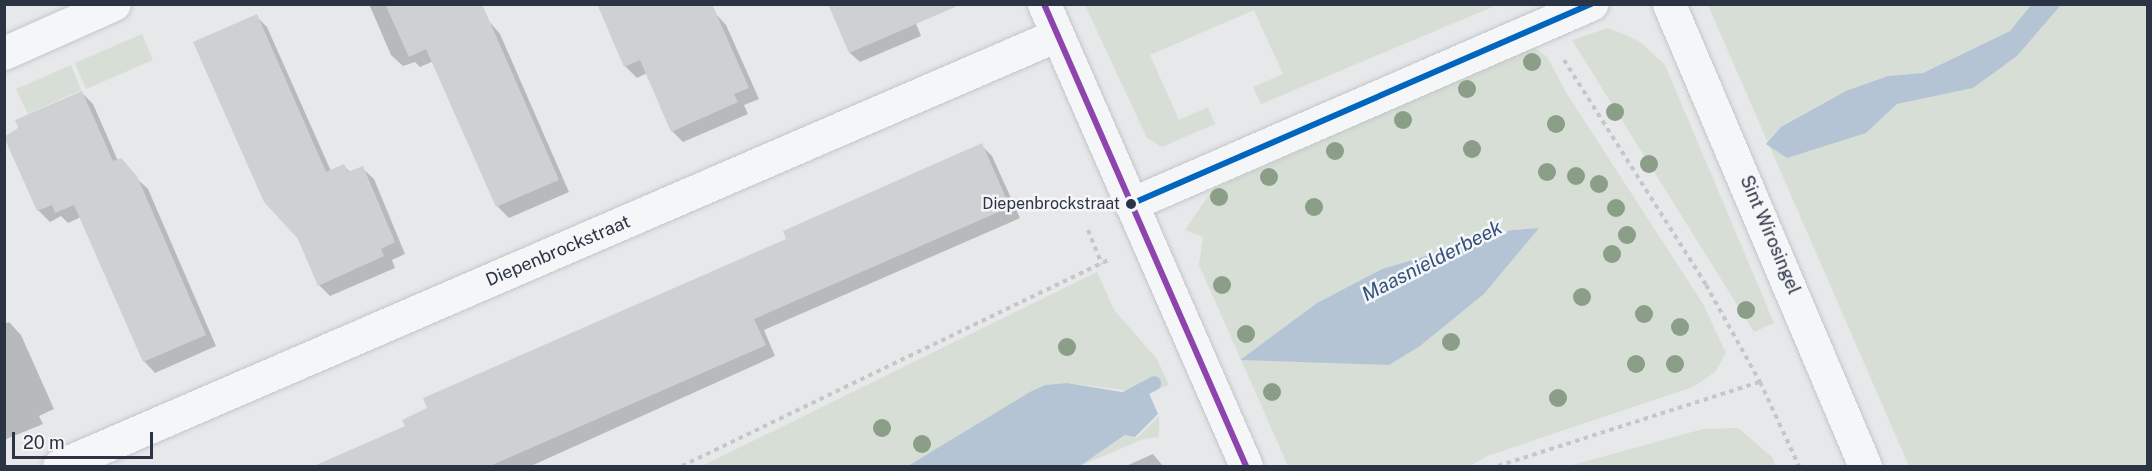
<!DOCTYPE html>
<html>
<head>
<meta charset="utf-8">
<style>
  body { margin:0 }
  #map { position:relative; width:2152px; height:471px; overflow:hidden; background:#e6e8ea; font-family:"Public Sans",sans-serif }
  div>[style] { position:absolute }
  .green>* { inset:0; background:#d6ded6 }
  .water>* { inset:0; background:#b4c4d5 }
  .shadow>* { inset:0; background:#0003 }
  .stream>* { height:14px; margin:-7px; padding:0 7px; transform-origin:7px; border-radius:7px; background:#b4c4d5 }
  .building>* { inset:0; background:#ced0d3 }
  .path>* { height:4px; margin-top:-2px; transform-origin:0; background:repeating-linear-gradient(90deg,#c5c6ca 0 4.5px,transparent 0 9px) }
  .roads { filter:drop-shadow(0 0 2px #c4c6c8) drop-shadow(0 0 2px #c4c6c8) }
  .minor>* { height:33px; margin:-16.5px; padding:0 16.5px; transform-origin:16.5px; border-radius:16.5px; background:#f5f6f7 }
  .bus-1>* { height:6px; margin:-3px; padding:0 3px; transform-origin:3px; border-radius:3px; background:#8e44ad }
  .bus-2>* { height:6px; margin:-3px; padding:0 3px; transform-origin:3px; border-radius:3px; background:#0065bd }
  .trees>* { width:18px; height:18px; margin:-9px; border-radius:50%; background:#8a9e88 }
  .dots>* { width:16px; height:16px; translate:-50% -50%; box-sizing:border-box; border:3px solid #f4f6f9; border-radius:50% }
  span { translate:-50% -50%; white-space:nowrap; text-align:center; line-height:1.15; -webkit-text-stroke:5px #f4f6f9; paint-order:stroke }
  .bus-label { font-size:16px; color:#2b3445 }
  .right { translate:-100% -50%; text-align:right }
  .street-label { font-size:18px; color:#2b3445 }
  .water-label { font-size:20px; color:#34527a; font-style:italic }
  .frame { position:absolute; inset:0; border:6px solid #2b3445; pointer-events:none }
  .scale { position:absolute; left:12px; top:432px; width:141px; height:27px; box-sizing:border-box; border:3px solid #2b3445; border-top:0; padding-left:8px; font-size:18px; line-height:21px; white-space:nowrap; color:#2b3445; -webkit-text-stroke:4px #f4f6f9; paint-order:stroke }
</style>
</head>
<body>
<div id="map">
  <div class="green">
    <i style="clip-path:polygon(1085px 5px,1497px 5px,1261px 104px,1253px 87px,1283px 74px,1254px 10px,1150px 55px,1179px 120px,1208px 107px,1215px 124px,1162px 147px,1147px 138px)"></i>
    <i style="clip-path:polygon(1708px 5px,2032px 5px,2010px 31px,1923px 73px,1888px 76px,1866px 133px,1897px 104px,1973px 88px,2017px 56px,2061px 5px,2147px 5px,2147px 466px,1909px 466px)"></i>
    <i style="clip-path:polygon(1608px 28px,1639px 41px,1665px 65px,1774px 323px,1754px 332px,1572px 40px)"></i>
    <i style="clip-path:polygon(142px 34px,153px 60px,86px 89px,75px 63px)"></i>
    <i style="clip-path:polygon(evenodd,1533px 46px,1547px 57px,1567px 94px,1703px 304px,1726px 353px,1715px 372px,1693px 387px,1487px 456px,1470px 466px,1288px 466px,1199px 265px,1203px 237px,1185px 230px,1213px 189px,1533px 46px,1538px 228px,1484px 294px,1420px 346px,1389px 365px,1241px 359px,1317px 303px,1382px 269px,1512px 230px,1538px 228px)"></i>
    <i style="clip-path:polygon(71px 65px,81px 90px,28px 114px,16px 89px)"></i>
    <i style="clip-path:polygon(1097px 272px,1114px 310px,1157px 359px,1169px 385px,1151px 393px,1148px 386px,1139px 392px,1067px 383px,1045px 385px,908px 466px,702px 466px)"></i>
    <i style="clip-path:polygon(1159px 416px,1159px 437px,1143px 439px,1080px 466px,1126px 435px,1137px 438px)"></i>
    <i style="clip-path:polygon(1738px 428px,1773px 458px,1775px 466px,1569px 466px,1703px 429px)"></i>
  </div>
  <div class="water">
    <i style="clip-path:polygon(2032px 4px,2061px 5px,2017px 56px,1973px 88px,1897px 104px,1866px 133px,1787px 158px,1766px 144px,1781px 127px,1846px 91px,1888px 76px,1923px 73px,2010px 31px)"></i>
    <i style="clip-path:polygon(1539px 228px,1484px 294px,1420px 346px,1389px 365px,1240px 360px,1317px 303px,1382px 269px,1512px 230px)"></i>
    <i style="clip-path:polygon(1067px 383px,1140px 395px,1148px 391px,1158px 414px,1135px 437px,1125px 435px,1080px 466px,908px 466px,1030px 392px,1045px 385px)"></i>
  </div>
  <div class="shadow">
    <i style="clip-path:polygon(369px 4px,474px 4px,500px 34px,569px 192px,509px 218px,498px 207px,434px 61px,420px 67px,415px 62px,403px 66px,391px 55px)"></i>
    <i style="clip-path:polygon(599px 4px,715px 13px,726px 25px,759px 99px,744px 105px,748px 114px,683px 142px,672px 131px,647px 73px,637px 78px,626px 67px)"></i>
    <i style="clip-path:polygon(829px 4px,908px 4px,921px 36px,860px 62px,850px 53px)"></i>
    <i style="clip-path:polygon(256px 16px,267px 27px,331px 171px,344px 166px,351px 173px,362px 168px,374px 179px,405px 254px,392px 260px,395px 268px,330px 296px,319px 285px)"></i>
    <i style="clip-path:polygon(82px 93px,93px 104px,118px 161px,148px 189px,216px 346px,155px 373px,144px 361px,81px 217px,68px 223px,61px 216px,50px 222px,38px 210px,6px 136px)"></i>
    <i style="clip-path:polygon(981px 145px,992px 156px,1020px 218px,764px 330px,775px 356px,531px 466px,316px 466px,407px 427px)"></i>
    <i style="clip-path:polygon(9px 322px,21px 335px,54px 409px,39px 416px,43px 424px,4px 440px,4px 324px)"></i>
    <i style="clip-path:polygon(1153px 454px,1163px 466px,1126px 466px)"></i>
  </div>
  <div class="stream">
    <i style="left:1119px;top:402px;width:40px;rotate:-28deg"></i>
  </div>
  <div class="building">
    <i style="clip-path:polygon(385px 4px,482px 4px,559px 180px,496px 207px,426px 49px,409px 57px)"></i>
    <i style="clip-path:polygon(597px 4px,712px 4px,749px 88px,734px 94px,738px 102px,671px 132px,640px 60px,624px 67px)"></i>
    <i style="clip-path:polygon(828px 4px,962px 4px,849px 53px)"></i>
    <i style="clip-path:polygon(257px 14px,326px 172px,344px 164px,348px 172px,363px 166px,395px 242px,381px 249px,384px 256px,318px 286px,298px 239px,264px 202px,193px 42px)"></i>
    <i style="clip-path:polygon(82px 91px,113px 161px,121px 158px,137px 176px,206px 335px,143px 362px,74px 205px,55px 213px,52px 205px,37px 211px,4px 137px,18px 128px,15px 120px)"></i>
    <i style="clip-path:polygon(982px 143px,1010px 207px,754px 319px,766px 345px,490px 466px,314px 466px,405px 426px,402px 420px,427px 408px,423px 398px,786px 239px,783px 231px)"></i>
  </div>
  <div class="path">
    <i style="left:1564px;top:60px;width:266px;rotate:57.7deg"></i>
    <i style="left:1706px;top:285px;width:111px;rotate:60.9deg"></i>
    <i style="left:1760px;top:382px;width:93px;rotate:65.1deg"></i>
    <i style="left:1088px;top:230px;width:37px;rotate:68deg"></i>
    <i style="left:682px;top:466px;width:476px;rotate:-25.8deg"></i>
    <i style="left:1498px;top:466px;width:275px;rotate:-17.8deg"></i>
  </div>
  <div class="roads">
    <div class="minor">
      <i style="left:1044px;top:4px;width:504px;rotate:66.38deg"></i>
      <i style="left:1669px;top:4px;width:502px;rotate:67.01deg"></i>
      <i style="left:4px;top:53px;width:120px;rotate:-24deg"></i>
      <i style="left:1131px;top:204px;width:502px;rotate:-23.5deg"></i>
      <i style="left:59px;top:466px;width:1087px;rotate:-23.36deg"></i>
    </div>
  </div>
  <div class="bus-1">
    <i style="left:1044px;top:4px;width:504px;rotate:66.38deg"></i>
  </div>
  <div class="bus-2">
    <i style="left:1131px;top:204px;width:502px;rotate:-23.5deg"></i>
  </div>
  <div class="trees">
    <i style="left:1532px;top:62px"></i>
    <i style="left:1467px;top:89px"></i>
    <i style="left:1615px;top:112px"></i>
    <i style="left:1403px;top:120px"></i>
    <i style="left:1556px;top:124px"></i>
    <i style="left:1472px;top:149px"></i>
    <i style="left:1335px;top:151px"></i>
    <i style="left:1649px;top:164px"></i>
    <i style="left:1547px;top:172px"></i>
    <i style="left:1576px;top:176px"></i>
    <i style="left:1269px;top:177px"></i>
    <i style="left:1599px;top:184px"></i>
    <i style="left:1219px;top:197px"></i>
    <i style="left:1314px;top:207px"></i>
    <i style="left:1616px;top:208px"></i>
    <i style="left:1627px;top:235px"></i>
    <i style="left:1612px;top:254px"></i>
    <i style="left:1222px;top:285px"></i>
    <i style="left:1582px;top:297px"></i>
    <i style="left:1746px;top:310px"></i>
    <i style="left:1644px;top:314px"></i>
    <i style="left:1680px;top:327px"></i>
    <i style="left:1246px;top:334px"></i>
    <i style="left:1451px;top:342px"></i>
    <i style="left:1067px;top:347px"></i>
    <i style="left:1636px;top:364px"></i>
    <i style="left:1675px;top:364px"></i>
    <i style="left:1272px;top:392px"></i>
    <i style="left:1558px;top:398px"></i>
    <i style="left:882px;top:428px"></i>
    <i style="left:922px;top:444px"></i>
  </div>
  <div class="dots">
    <i style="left:1131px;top:204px;background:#2b3445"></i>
  </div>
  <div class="bus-label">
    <span class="right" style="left:1120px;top:204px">Diepenbrockstraat</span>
  </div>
  <div class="street-label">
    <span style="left:1770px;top:235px;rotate:67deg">Sint Wirosingel</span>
    <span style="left:558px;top:251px;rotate:-23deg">Diepenbrockstraat</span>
  </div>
  <div class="water-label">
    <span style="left:1432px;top:261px;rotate:-27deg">Maasnielderbeek</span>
  </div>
  <div class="frame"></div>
  <div class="scale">20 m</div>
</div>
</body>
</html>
